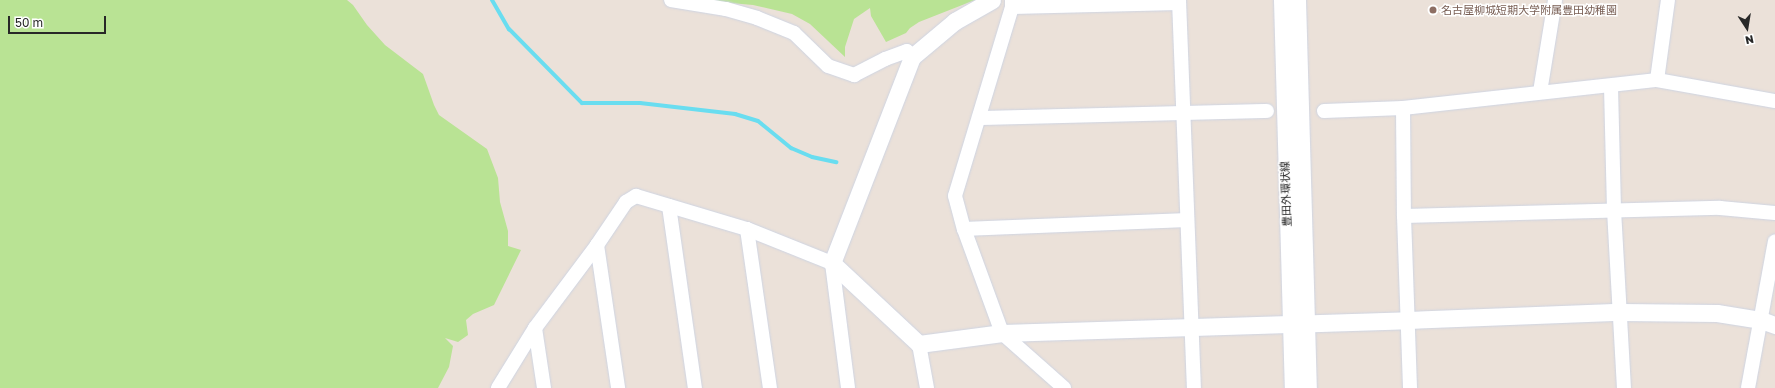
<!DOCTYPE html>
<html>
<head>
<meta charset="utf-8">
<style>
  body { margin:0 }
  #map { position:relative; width:1775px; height:388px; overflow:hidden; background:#ebe1d9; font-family:"Golos Text","Noto Sans JP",sans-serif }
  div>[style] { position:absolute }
  .green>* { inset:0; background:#b9e394 }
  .stream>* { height:4px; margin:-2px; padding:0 2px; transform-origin:2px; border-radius:2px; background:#69ddf0 }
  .roads { filter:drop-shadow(0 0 1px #ced4e2) drop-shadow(0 0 1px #ced4e2) }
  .minor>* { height:14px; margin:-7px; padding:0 7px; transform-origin:7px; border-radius:7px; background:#fff }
  .tertiary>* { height:17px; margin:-8.5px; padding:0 8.5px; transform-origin:8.5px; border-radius:8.5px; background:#fff }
  .dots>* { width:11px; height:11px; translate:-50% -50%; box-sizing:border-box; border:2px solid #fff; border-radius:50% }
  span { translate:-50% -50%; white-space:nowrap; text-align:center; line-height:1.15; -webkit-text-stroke:3px #fff; paint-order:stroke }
  .education-label { font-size:11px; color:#785e54 }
  .left { translate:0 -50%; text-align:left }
  .street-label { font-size:11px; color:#282828 }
  .north { position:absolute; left:1727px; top:8px; width:40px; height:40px; -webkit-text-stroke:3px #fff; paint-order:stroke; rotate:168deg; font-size:11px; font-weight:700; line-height:16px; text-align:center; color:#282828 }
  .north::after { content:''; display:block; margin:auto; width:14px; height:18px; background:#282828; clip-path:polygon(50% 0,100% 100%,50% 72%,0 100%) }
  .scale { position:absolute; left:8px; top:16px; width:98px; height:18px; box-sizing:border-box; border:2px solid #282828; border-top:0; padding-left:5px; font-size:12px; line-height:14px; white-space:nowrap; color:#282828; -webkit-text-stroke:3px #fff; paint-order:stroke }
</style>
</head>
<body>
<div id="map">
  <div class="green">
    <i style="clip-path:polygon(0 0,347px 0,353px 5px,367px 25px,385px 45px,423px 74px,434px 105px,439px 115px,487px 149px,498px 178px,500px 202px,508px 231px,508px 246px,521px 250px,494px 305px,473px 314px,466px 320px,468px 335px,458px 342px,445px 338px,453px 346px,449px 367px,438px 388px,0 388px)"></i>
    <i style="clip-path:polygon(696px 0,975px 0,919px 22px,910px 28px,906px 33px,886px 42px,871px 16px,870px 8px,854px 19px,845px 47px,845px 57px,810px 24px,792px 14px,753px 5px)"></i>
  </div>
  <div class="stream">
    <i style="left:492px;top:0;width:34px;rotate:60deg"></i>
    <i style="left:509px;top:29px;width:104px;rotate:45.4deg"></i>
    <i style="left:582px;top:103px;width:58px"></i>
    <i style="left:640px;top:103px;width:96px;rotate:6.6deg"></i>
    <i style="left:735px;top:114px;width:24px;rotate:17deg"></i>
    <i style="left:758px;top:121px;width:43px;rotate:39.3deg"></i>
    <i style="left:791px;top:148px;width:23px;rotate:23deg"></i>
    <i style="left:812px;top:157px;width:25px;rotate:12deg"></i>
  </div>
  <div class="roads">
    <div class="minor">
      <i style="left:671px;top:0;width:56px;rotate:9.3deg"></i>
      <i style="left:726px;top:9px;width:32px;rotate:16deg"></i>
      <i style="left:757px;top:18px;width:40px;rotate:22deg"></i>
      <i style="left:794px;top:33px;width:47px;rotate:44.1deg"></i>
      <i style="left:828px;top:66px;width:28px;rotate:19deg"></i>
      <i style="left:854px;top:75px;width:35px;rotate:-27deg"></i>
      <i style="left:885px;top:59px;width:23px;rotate:-20deg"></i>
      <i style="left:907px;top:51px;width:8px;rotate:50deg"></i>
      <i style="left:1012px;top:0;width:7px;rotate:90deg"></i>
      <i style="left:1012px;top:7px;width:197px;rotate:106.8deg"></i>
      <i style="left:955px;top:196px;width:34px;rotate:75deg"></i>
      <i style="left:964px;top:229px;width:111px;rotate:69.9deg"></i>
      <i style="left:1002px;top:333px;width:83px;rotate:41.6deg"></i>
      <i style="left:1179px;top:0;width:388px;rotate:87.8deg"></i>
      <i style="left:1012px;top:7px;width:167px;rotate:-1.4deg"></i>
      <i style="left:1657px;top:80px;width:81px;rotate:-82.2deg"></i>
      <i style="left:1611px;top:87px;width:123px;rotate:88.6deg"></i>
      <i style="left:1614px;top:210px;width:178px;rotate:86.8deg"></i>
      <i style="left:1540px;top:92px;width:93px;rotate:-80.7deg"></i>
      <i style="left:1403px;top:108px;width:108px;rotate:89.5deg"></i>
      <i style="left:1404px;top:216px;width:172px;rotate:88deg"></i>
      <i style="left:1324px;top:111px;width:79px;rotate:-2.2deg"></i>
      <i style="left:1403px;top:108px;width:256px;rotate:-6.3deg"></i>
      <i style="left:1657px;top:80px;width:120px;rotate:10.1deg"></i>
      <i style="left:979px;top:118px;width:288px;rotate:-1.4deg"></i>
      <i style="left:669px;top:206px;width:184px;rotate:81.9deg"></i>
      <i style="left:1404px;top:216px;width:316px;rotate:-1.5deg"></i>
      <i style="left:1720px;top:208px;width:55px;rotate:5.2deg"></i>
      <i style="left:747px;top:229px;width:161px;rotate:81.8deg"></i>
      <i style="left:964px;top:229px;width:223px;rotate:-2.3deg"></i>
      <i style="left:597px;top:245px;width:145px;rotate:81.6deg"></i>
      <i style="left:535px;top:328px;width:61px;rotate:81.5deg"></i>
      <i style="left:919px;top:344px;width:45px;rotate:79.7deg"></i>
      <i style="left:498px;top:388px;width:70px;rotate:-58.3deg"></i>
      <i style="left:535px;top:328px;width:104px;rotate:-53.2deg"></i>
      <i style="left:597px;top:245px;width:52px;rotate:-56deg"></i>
      <i style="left:626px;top:202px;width:12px;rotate:-31deg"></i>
      <i style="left:636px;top:196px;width:116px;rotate:16.6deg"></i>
      <i style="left:747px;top:229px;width:92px;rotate:21.8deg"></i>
      <i style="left:832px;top:263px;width:126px;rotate:82.7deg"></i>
      <i style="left:1748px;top:388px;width:149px;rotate:-79.6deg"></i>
    </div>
    <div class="tertiary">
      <i style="left:992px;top:0;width:43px;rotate:150.4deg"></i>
      <i style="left:955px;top:21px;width:56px;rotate:140.1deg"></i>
      <i style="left:912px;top:57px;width:221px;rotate:111.2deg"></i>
      <i style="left:832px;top:263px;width:119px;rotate:43deg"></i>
      <i style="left:919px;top:344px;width:84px;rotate:-7.5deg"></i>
      <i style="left:1002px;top:333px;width:406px;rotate:-1.8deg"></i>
      <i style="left:1408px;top:320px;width:212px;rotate:-2.2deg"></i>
      <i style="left:1620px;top:312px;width:97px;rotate:0.6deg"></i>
      <i style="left:1717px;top:313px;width:45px;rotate:9deg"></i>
      <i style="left:1761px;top:320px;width:15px;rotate:20deg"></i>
      <i style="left:1282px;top:0;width:388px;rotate:88.4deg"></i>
      <i style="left:1297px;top:0;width:388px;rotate:88.4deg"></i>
    </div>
  </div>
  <div class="dots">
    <i style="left:1433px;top:10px;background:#8d6e63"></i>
  </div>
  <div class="education-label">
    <span class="left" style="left:1441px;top:10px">名古屋柳城短期大学附属豊田幼稚園</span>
  </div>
  <div class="street-label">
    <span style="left:1286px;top:194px;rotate:-92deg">豊田外環状線</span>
  </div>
  <div class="north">N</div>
  <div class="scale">50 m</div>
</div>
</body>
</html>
